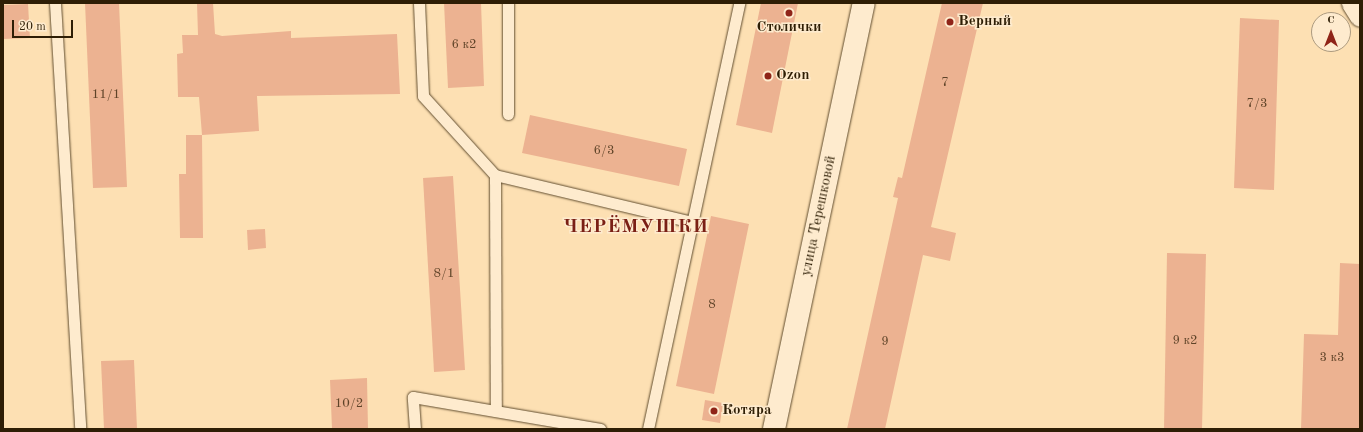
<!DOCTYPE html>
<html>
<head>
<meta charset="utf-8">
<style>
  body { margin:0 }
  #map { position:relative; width:1363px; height:432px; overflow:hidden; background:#fde0b3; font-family:"Old Standard TT",serif }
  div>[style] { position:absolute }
  .building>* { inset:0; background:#ecb291 }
  .roads { filter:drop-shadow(0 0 1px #624e30) drop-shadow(0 0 1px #624e30) }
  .service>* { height:11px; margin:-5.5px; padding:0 5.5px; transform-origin:5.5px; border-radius:5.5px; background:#feebce }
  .minor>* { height:21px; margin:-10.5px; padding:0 10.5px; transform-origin:10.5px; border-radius:10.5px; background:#feebce }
  .secondary>* { height:22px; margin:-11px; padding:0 11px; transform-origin:11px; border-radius:11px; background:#feebce }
  .dots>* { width:11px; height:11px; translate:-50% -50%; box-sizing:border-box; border:2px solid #feebce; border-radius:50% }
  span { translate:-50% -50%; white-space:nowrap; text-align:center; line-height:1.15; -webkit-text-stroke:3px #feebce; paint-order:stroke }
  .number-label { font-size:13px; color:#5e4328 }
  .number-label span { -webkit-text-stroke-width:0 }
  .poi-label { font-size:15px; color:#2e1e05; font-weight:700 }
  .left { translate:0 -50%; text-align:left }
  .street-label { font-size:15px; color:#2e1e05 }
  .district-label { font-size:19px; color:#7a1f14; font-weight:700; letter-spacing:1px }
  .frame { position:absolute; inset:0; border:4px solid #2e1e05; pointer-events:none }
  .north { position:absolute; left:1311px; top:12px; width:40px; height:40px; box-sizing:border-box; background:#feebce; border:1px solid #ab997e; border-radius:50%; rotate:0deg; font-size:11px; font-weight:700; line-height:16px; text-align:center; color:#2e1e05 }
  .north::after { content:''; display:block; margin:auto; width:14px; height:18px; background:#8f2418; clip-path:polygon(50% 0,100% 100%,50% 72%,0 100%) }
  .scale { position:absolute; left:12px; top:20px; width:61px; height:18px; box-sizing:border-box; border:2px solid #2e1e05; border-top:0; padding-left:5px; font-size:12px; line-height:14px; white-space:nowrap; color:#2e1e05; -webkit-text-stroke:3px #feebce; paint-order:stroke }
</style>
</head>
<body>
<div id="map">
  <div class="building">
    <i style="clip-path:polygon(85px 3px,119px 3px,127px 187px,93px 188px)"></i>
    <i style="clip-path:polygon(197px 3px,213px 3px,215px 34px,222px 36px,291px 31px,291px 38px,397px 34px,400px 94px,257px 96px,259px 131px,202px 135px,199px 97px,178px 97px,177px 54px,183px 53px,182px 35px,198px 35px)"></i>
    <i style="clip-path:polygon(444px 3px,481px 3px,484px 86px,448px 88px)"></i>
    <i style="clip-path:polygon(761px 3px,798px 3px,772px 133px,736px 125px)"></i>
    <i style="clip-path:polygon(942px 3px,983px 3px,931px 227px,956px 233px,950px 261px,923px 255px,885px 429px,847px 429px,898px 198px,893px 197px,898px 177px,902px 178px)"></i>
    <i style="clip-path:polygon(28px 4px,30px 38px,3px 39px,3px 5px)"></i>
    <i style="clip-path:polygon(1240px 18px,1279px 20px,1274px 190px,1234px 188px)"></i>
    <i style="clip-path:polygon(530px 115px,687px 149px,679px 186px,522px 153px)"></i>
    <i style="clip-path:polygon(186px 135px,202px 135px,203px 238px,180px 238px,179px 174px,186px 174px)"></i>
    <i style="clip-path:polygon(453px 176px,465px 370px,434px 372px,423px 178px)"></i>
    <i style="clip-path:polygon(711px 216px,749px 224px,714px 394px,676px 386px)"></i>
    <i style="clip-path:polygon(265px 229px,266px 248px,248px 250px,247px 230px)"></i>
    <i style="clip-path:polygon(1167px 253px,1206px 254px,1202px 429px,1164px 429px)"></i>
    <i style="clip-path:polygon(1340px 263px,1360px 264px,1360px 429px,1301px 429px,1304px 334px,1338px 335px)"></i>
    <i style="clip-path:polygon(134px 360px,137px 429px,104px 429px,101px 361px)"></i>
    <i style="clip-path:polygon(367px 378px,368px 429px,332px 429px,330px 380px)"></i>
    <i style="clip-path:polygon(705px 400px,723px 403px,720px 423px,702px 420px)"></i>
  </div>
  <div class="roads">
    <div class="service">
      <i style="left:55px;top:3px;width:427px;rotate:86.6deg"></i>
      <i style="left:419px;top:3px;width:93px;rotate:87.5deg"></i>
      <i style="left:423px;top:96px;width:107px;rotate:47.7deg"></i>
      <i style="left:495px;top:175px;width:204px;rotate:13.4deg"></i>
      <i style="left:508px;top:3px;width:111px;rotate:90deg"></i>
      <i style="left:495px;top:175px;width:236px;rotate:89.8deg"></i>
      <i style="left:415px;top:429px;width:32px;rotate:-94deg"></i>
      <i style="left:413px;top:397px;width:190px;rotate:9.7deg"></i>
      <i style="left:648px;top:429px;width:436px;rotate:-77.9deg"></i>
    </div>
    <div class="minor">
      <i style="left:1352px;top:3px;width:15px;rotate:58deg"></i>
    </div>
    <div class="secondary">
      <i style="left:774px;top:429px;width:435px;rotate:-78.1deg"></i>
    </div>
  </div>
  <div class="dots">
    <i style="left:789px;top:13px;background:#8f2418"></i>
    <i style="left:950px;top:22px;background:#8f2418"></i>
    <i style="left:768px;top:76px;background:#8f2418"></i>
    <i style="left:714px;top:411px;background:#8f2418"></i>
  </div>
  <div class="number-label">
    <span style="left:464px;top:45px">6 к2</span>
    <span style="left:945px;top:83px">7</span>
    <span style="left:106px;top:95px">11/1</span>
    <span style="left:1257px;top:104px">7/3</span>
    <span style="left:604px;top:151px">6/3</span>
    <span style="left:444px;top:274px">8/1</span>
    <span style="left:712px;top:305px">8</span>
    <span style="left:1185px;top:341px">9 к2</span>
    <span style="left:885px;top:342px">9</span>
    <span style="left:1332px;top:358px">3 к3</span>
    <span style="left:349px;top:404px">10/2</span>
  </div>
  <div class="poi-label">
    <span class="left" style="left:958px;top:22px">Верный</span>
    <span style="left:789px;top:28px">Столички</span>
    <span class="left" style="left:776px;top:76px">Ozon</span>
    <span class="left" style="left:722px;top:411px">Котяра</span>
  </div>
  <div class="street-label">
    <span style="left:819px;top:216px;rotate:-78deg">улица Терешковой</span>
  </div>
  <div class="district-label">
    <span style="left:636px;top:228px">ЧЕРЁМУШКИ</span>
  </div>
  <div class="frame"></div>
  <div class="north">С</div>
  <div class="scale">20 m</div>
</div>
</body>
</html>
